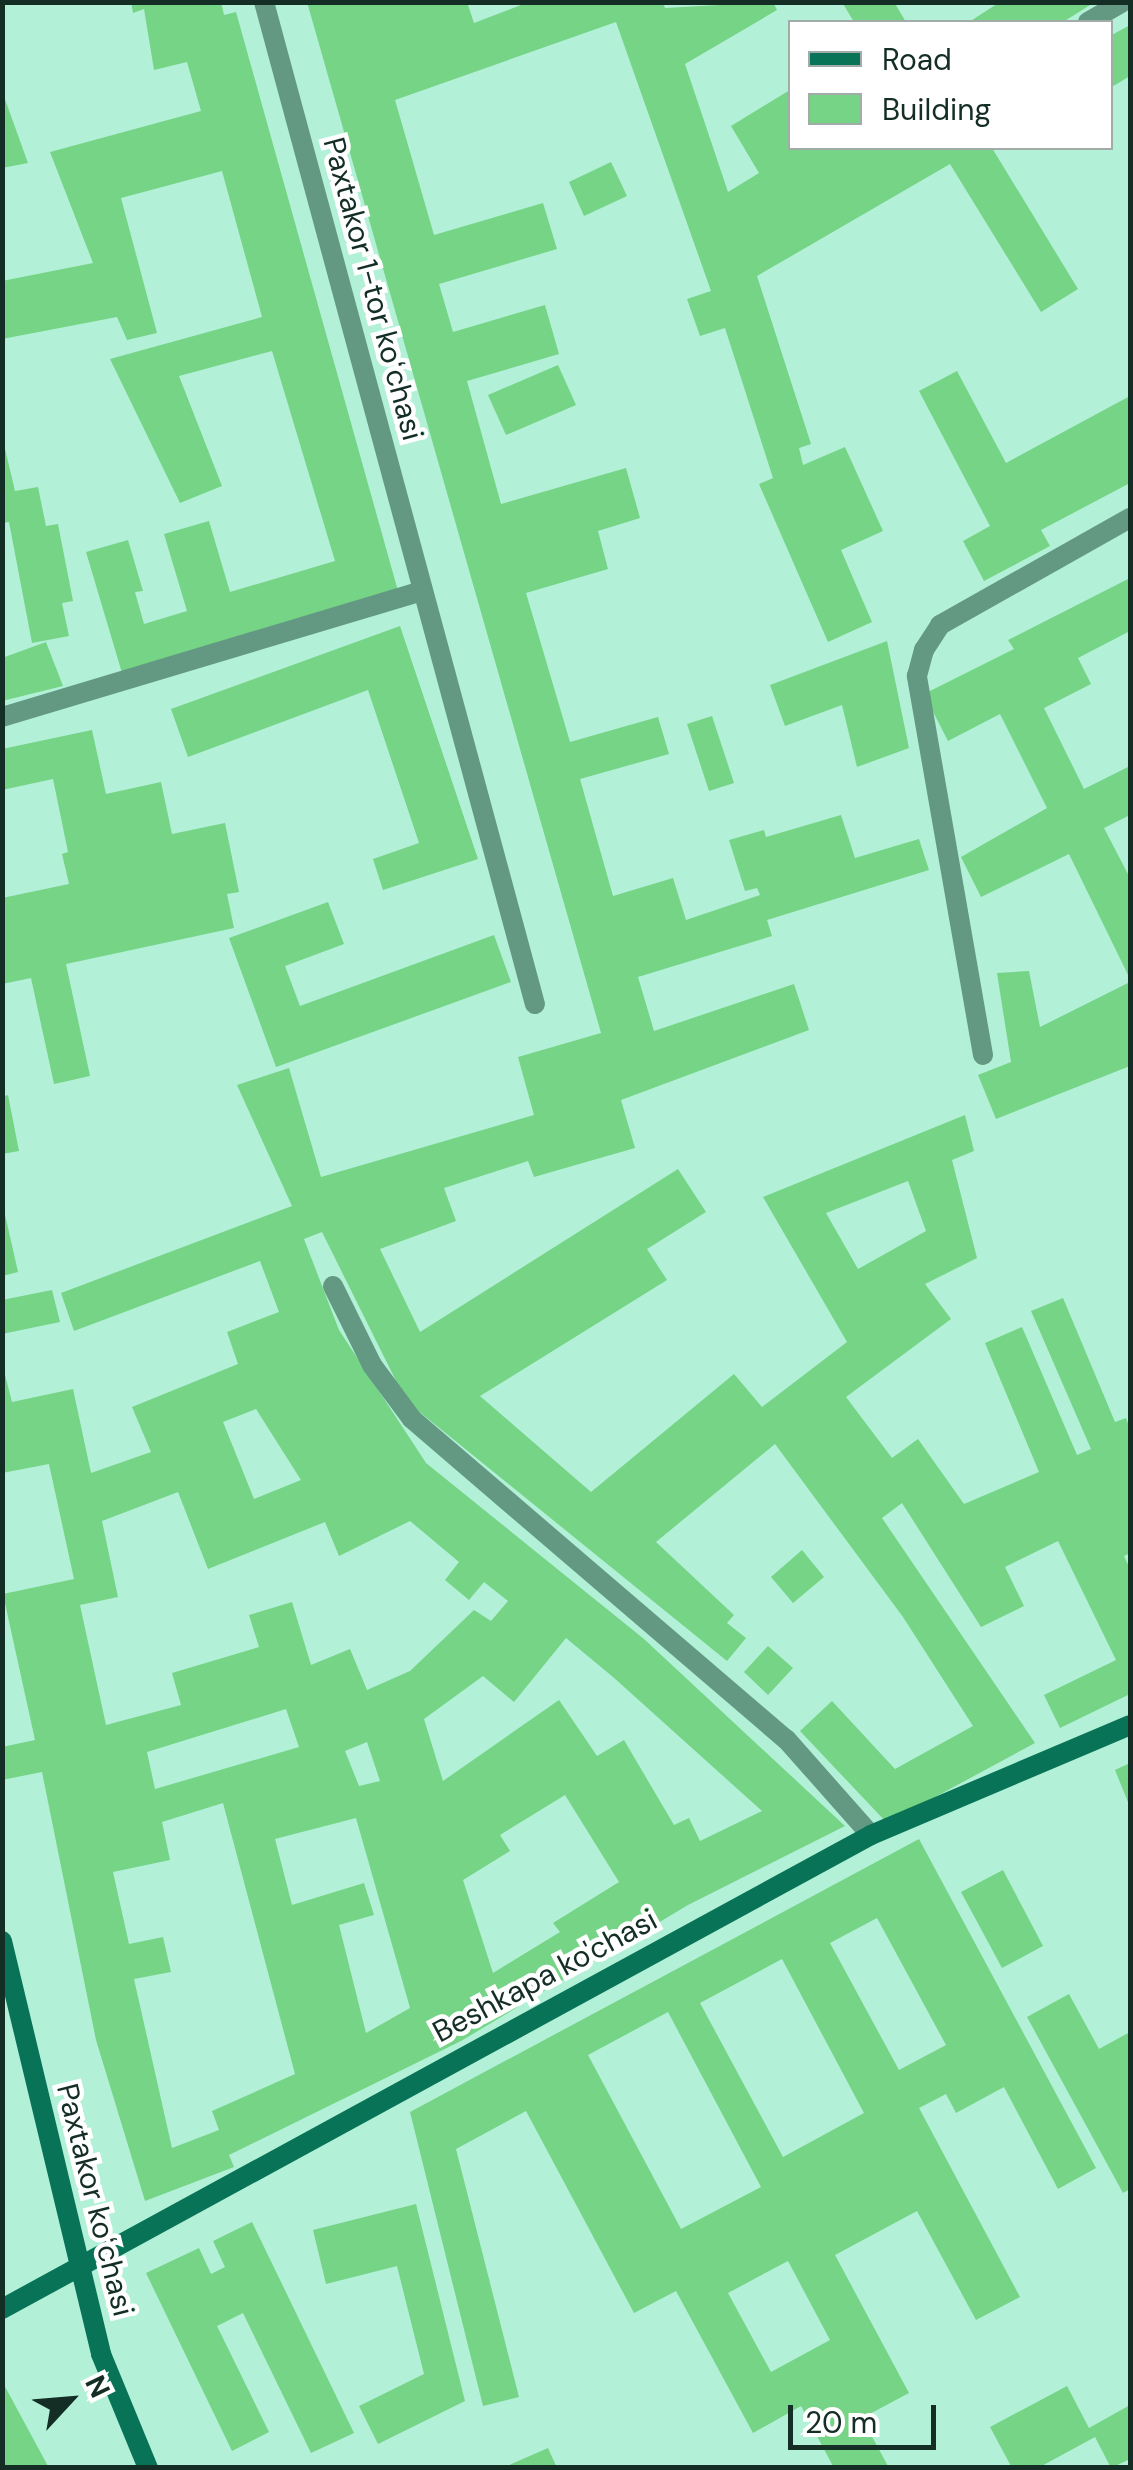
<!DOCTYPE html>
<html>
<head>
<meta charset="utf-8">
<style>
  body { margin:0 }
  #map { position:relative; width:1133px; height:2470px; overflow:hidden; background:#b2f1d8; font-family:"DM Sans",sans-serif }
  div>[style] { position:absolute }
  .building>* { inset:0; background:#75d485 }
  .street>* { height:20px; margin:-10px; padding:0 10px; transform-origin:10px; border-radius:10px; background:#639883 }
  .secondary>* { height:20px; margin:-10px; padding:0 10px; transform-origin:10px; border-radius:10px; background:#097357 }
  span { translate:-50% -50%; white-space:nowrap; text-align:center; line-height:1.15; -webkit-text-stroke:9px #fff; paint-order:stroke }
  .street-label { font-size:30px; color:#142e25 }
  .frame { position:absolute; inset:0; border:5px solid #142e25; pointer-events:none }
  .legend { position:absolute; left:788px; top:20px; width:325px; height:130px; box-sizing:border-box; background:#fff; border:2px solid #a1aba8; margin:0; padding:12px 18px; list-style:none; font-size:30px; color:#142e25 }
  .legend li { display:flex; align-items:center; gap:20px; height:50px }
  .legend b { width:50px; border:2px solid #a1aba8 }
  .north { position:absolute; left:20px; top:2350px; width:100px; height:100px; -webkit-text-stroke:8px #fff; paint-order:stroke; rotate:64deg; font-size:28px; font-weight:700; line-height:40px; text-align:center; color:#142e25 }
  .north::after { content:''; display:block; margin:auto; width:35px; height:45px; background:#142e25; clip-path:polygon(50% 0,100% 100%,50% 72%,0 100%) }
  .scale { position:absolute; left:788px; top:2405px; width:148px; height:45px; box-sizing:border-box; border:5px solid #142e25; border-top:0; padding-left:12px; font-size:30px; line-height:35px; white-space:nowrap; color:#142e25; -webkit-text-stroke:8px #fff; paint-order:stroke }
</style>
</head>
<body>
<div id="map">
  <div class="building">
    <i style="clip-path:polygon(131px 2px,221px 2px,224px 15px,236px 12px,398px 591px,122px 673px,86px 552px,128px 540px,143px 591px,135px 592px,144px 624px,187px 611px,164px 534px,209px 521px,230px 592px,335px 561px,272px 351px,179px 376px,222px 486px,180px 503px,110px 359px,262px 317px,222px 171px,121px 198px,157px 333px,127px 340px,117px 317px,2px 339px,2px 281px,93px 263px,50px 152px,201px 111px,187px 62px,154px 70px,144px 9px,133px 13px)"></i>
    <i style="clip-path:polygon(evenodd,307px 2px,467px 2px,474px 23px,529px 2px,663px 2px,665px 8px,773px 2px,777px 10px,685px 64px,728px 192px,759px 173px,731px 126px,790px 90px,790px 148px,992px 148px,1078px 289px,1041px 312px,950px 164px,757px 276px,811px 444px,799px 448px,803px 465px,845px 447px,883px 531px,841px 550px,872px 622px,828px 642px,759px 484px,773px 478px,725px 328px,700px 336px,687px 299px,711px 291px,616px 22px,395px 100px,434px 235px,543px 203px,557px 249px,439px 284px,453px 332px,545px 305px,559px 354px,467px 381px,501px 504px,626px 468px,640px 518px,598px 531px,608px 569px,526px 593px,570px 742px,658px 717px,669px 754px,580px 779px,613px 896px,673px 878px,686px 920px,760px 895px,757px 888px,745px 891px,729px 840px,764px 830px,766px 837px,841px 815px,855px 858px,919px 839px,929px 870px,767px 920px,772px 936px,638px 977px,654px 1031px,794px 984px,809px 1030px,621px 1100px,635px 1148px,534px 1177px,528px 1161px,444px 1188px,456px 1221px,380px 1249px,420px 1332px,678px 1169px,706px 1212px,647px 1249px,667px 1280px,480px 1396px,591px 1492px,734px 1374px,762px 1407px,847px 1342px,763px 1197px,965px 1115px,974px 1151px,952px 1160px,977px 1258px,925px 1284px,951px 1319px,846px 1397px,892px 1458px,918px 1439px,964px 1504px,1039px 1472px,985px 1343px,1022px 1327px,1077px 1455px,1091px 1449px,1031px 1311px,1063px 1298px,1115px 1422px,1126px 1418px,1130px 1429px,1130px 1553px,1124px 1556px,1130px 1569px,1130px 1694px,1060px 1728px,1044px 1695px,1116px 1660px,1058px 1541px,1005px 1567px,1024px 1606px,981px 1627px,902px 1503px,882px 1518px,1035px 1743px,887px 1823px,800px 1731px,832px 1701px,895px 1769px,973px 1726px,903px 1617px,775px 1444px,656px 1542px,734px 1615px,727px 1623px,746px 1638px,727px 1661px,406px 1401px,322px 1232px,304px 1239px,339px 1330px,426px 1463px,644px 1639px,845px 1826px,688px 1905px,461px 2041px,229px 2155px,234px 2167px,145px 2201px,96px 2040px,42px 1772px,2px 1780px,2px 1747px,35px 1740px,3px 1594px,74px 1579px,49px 1464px,2px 1473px,2px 1363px,12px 1402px,73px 1389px,91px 1473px,151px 1452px,132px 1407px,238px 1364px,227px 1332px,279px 1312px,260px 1261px,74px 1331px,61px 1293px,292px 1206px,237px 1085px,289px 1068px,321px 1177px,534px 1115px,518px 1057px,601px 1033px,307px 2px,908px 1181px,926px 1231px,858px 1269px,826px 1213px,908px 1181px,307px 2px,256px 1409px,301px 1480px,254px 1499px,223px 1422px,256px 1409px,307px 2px,178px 1492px,208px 1569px,325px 1522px,339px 1556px,410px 1521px,459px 1562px,445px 1580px,469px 1600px,484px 1582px,508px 1601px,491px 1621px,474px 1610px,410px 1671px,367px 1690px,350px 1649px,311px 1665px,292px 1602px,249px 1615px,259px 1647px,172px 1673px,181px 1705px,106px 1725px,80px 1605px,118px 1597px,102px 1521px,178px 1492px,307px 2px,566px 1638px,613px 1677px,762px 1811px,700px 1841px,689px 1818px,674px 1825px,624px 1740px,597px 1756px,559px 1700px,443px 1781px,424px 1719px,483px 1676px,514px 1702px,566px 1638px,307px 2px,286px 1709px,299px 1747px,155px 1789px,147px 1752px,286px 1709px,307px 2px,367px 1742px,380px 1781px,359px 1786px,345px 1751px,367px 1742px,307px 2px,565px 1795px,619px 1882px,553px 1923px,560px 1932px,493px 1973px,463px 1880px,510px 1851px,500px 1835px,565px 1795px,307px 2px,223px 1803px,295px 2074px,212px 2111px,219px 2130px,172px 2148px,134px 1979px,171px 1972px,163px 1937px,129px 1944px,113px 1872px,170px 1860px,162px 1822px,223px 1803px,307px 2px,356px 1818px,410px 2008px,366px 2033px,339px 1925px,374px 1915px,364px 1883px,292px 1905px,275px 1839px,356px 1818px)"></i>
    <i style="clip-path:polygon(842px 2px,894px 2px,906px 22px,854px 22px)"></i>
    <i style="clip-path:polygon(1000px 2px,1095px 2px,1063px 22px,969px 22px)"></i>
    <i style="clip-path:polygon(1130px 25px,1130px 76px,1110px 88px,1110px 36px)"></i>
    <i style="clip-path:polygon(2px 91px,28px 163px,2px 168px)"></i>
    <i style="clip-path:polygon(611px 162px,627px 196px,584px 216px,569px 182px)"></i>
    <i style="clip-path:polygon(558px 365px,576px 405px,506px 435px,488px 395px)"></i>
    <i style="clip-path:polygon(957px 371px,1006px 463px,1130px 396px,1130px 483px,1041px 530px,1050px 546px,984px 581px,963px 541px,990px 526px,919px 391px)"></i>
    <i style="clip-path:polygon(2px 436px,15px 491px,38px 487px,46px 526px,58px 524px,73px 601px,62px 603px,69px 636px,32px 643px,9px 522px,2px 523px)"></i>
    <i style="clip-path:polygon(1130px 578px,1130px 631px,1078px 658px,1091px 684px,1044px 708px,1084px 789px,1130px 766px,1130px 815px,1104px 828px,1130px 878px,1130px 979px,1069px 854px,981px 897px,961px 857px,1047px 808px,1000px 714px,948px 741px,924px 694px,1014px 649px,1008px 640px)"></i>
    <i style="clip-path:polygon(400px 626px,478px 859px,383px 890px,373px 859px,419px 843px,368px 690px,188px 757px,171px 709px)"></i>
    <i style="clip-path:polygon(887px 641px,909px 748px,857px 767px,842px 705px,785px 726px,770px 685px)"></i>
    <i style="clip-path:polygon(46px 642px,63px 686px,2px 701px,2px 658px)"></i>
    <i style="clip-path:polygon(712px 716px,734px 783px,709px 791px,687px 724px)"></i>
    <i style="clip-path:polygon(92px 730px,106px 794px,161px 782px,172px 834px,225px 823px,239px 892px,227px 894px,234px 928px,66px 964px,90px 1076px,54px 1084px,31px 978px,2px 984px,2px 898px,69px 884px,62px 854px,68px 852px,53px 779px,2px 790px,2px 749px)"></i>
    <i style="clip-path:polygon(328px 902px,344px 944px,285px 966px,300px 1006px,494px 935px,511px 982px,276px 1067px,229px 938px)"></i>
    <i style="clip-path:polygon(1029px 971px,1040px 1027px,1130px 982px,1130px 1066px,996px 1119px,978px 1075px,1011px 1062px,997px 973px)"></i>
    <i style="clip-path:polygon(8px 1095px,19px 1151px,2px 1154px,2px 1097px)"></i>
    <i style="clip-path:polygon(4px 1210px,18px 1272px,2px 1276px,2px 1211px)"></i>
    <i style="clip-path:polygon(52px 1290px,60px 1322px,2px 1334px,2px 1300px)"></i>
    <i style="clip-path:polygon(802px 1550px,824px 1577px,793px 1603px,771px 1577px)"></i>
    <i style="clip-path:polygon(768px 1646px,793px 1668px,768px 1695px,744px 1672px)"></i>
    <i style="clip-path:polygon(1130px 1763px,1130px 1807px,1115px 1770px)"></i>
    <i style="clip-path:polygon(evenodd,919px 1839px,1096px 2168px,1058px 2189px,1004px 2087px,956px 2113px,946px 2094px,919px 2108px,1020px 2297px,976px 2320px,917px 2211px,835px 2255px,909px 2393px,862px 2418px,889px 2468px,834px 2468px,801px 2406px,753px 2433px,676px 2291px,634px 2313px,526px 2111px,456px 2149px,519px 2397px,483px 2406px,410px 2112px,919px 1839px,877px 1918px,946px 2045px,899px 2070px,830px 1943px,877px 1918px,919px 1839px,782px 1959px,864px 2113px,783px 2157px,700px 2003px,782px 1959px,919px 1839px,668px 2012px,761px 2187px,681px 2229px,588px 2055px,668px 2012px,919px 1839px,788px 2261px,830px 2340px,771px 2372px,728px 2293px,788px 2261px)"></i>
    <i style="clip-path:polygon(1003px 1870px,1043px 1946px,1002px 1968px,961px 1892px)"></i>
    <i style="clip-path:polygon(1069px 1994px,1099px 2049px,1130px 2032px,1130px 2189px,1123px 2193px,1027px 2017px)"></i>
    <i style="clip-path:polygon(416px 2204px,465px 2401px,378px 2444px,359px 2406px,424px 2374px,397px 2266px,326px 2284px,313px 2230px)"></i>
    <i style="clip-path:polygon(252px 2222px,354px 2433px,311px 2453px,243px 2313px,217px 2326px,269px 2432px,232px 2451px,146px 2273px,199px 2248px,211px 2274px,225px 2267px,213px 2241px)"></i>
    <i style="clip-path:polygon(2px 2381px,49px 2468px,2px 2468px)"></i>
    <i style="clip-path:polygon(1067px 2386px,1089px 2428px,1130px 2405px,1130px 2459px,1111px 2468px,1095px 2437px,1038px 2468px,1012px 2468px,990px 2427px)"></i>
    <i style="clip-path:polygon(548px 2448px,557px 2468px,502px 2468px)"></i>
  </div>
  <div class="street">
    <i style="left:264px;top:2px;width:1038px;rotate:74.87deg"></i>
    <i style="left:1088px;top:22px;width:39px;rotate:-30deg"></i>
    <i style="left:2px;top:717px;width:439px;rotate:-16.7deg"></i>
    <i style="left:983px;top:1055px;width:385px;rotate:-99.9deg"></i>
    <i style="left:917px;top:676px;width:27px;rotate:-75deg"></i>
    <i style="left:924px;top:650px;width:30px;rotate:-57deg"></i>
    <i style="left:940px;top:625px;width:218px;rotate:-29.4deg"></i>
    <i style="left:333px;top:1286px;width:88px;rotate:63.7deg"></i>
    <i style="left:372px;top:1365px;width:67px;rotate:53.5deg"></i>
    <i style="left:412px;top:1419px;width:492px;rotate:40.6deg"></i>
    <i style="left:786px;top:1739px;width:128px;rotate:48.5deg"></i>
  </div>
  <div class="secondary">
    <i style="left:2px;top:1941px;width:425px;rotate:76.5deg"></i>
    <i style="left:101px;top:2354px;width:123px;rotate:67.6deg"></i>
    <i style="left:2px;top:2309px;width:990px;rotate:-28.61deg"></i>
    <i style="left:871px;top:1835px;width:281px;rotate:-23deg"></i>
  </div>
  <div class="street-label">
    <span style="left:373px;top:289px;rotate:75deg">Paxtakor 1-tor koʻchasi</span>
    <span style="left:545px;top:1976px;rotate:-28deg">Beshkapa ko'chasi</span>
    <span style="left:95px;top:2200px;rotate:76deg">Paxtakor koʻchasi</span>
  </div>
  <div class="frame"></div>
  <ul class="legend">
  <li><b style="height:12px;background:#097357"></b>Road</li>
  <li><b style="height:28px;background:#75d485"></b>Building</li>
  </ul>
  <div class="north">N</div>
  <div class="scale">20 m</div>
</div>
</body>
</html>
